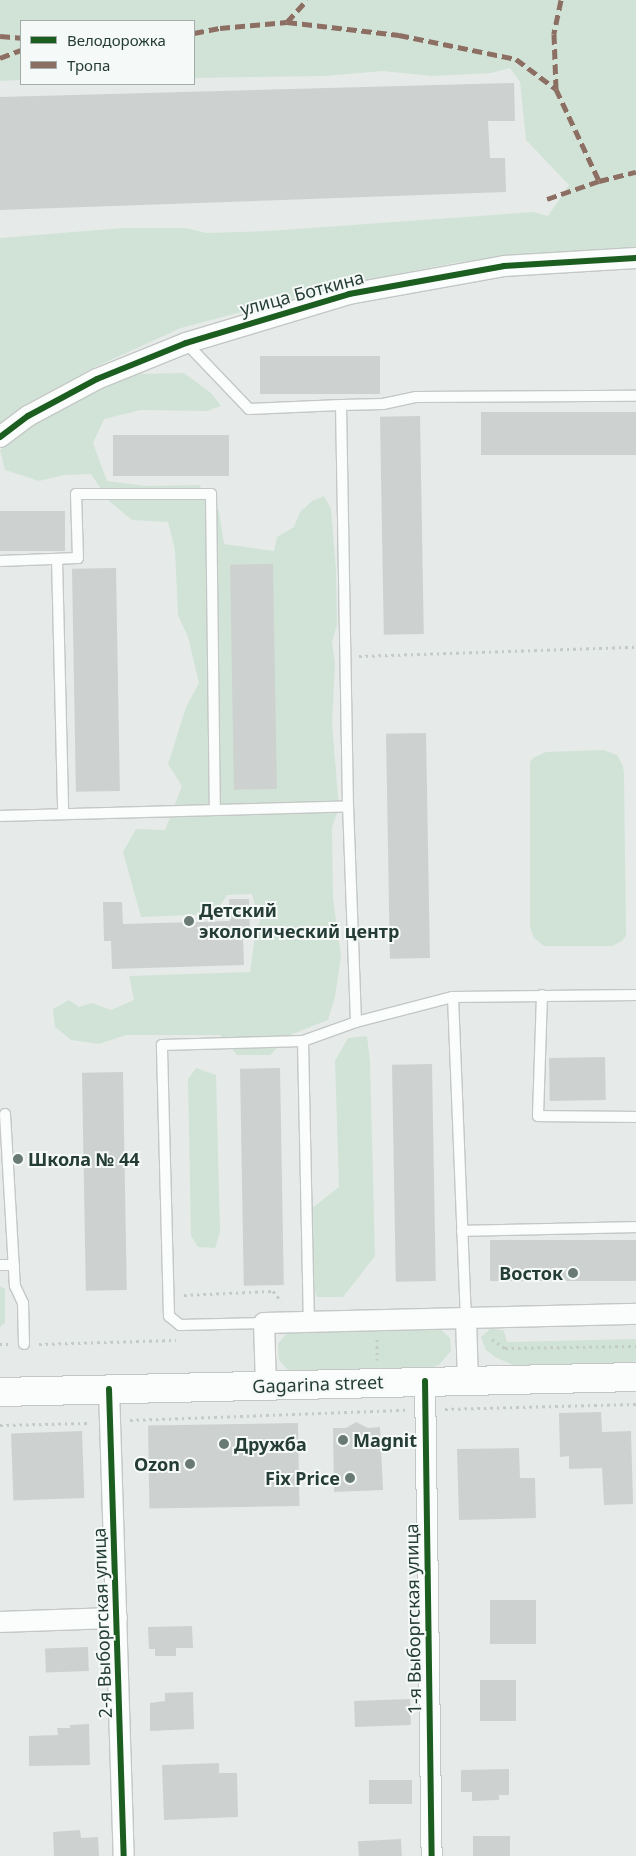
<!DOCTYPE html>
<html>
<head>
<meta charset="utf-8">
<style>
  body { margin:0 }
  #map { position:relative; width:636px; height:1856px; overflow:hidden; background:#e6ebe9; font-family:"Noto Sans",sans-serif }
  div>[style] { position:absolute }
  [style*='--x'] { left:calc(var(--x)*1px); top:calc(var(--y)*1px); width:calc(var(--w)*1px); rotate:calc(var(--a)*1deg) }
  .green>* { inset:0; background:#d1e3d6 }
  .building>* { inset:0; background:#cdd2d0; transform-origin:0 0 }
  .path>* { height:3px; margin-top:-1.5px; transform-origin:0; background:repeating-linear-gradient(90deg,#c2cbc7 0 2.5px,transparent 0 6.5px) }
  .roads { filter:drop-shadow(1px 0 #c3c8c6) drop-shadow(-1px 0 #c3c8c6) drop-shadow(0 1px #c3c8c6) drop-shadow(0 -1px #c3c8c6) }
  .lane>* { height:10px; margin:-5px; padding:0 5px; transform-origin:5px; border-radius:5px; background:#fbfcfc }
  .street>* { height:20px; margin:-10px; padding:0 10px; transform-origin:10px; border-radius:10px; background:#fbfcfc }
  .secondary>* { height:28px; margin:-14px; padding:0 14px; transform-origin:14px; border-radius:14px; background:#fbfcfc }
  .quiet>* { height:5px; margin-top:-2.5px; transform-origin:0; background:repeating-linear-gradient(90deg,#8d6e63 0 10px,transparent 0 15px) }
  .cycleway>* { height:6px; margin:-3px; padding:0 3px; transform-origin:3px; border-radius:3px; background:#1b5e20 }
  .dots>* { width:14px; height:14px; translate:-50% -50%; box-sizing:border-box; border:2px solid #f5f9f7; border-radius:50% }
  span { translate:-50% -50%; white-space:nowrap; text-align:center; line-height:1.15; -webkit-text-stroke:4px #f5f9f7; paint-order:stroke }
  .street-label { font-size:18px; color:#253d36 }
  .poi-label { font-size:18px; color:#253d36; font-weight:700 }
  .left { translate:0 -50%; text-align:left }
  .right { translate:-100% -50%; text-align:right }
  .legend { position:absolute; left:20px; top:20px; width:175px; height:65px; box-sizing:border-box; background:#f5f9f7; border:1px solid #a2aeaa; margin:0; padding:6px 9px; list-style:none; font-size:15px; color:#253d36 }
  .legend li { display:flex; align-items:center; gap:10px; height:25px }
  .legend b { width:25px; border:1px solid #a2aeaa }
</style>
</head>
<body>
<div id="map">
  <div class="green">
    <div style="clip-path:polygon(0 0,636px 0,636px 250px,504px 256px,454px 263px,346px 284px,181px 328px,93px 368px,23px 406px,0 423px,0 238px,123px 228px,186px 228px,206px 233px,268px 231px,533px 212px,548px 216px,569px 185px,526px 140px,520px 82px,510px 68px,491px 73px,432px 76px,383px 71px,324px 76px,194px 78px,194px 21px,21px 21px,21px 80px,0 81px)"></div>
    <div style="clip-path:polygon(184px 373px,211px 393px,221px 406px,207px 411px,141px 410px,104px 419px,93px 443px,107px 481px,145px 486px,199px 485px,219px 511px,224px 544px,274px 551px,277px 537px,294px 527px,300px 512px,312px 501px,324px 496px,331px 509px,336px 569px,337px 625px,332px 642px,335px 664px,332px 723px,339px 808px,332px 827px,333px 899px,341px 956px,335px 997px,328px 1020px,290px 1035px,270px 1055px,237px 1055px,220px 1035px,126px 1035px,99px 1044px,71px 1040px,55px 1027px,53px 1009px,69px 1000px,79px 1007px,92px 1003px,111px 1010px,134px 1000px,129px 976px,250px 972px,256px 929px,260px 922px,252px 894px,227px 895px,215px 914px,141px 917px,123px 852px,136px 829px,165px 830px,182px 786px,168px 764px,186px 707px,199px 683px,188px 637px,178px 615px,175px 550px,168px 522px,132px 520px,109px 501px,91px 474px,64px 475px,39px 481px,5px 470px,0 450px,34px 425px,102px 388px,137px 374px)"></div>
    <div style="clip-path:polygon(603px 750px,617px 755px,623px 766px,624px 774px,626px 936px,622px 941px,612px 946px,544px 946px,534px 938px,530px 927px,530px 762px,533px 758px,546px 752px)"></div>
    <div style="clip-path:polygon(367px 1036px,370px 1061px,375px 1256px,343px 1297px,317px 1297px,309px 1274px,307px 1212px,339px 1187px,335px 1061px,348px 1038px)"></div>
    <div style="clip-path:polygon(196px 1068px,216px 1075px,220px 1232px,215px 1248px,198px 1247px,191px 1236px,188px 1079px)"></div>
    <div style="clip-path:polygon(0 1286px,5px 1289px,5px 1323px,0 1327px)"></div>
    <div style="clip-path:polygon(439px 1328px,450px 1338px,451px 1351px,439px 1365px,428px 1369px,297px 1372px,287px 1369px,279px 1360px,278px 1344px,285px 1335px,294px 1331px)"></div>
    <div style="clip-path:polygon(491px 1328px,504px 1331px,507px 1342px,636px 1339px,636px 1366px,527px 1368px,515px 1366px,495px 1357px,486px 1350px,481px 1337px)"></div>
  </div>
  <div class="building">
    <div style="clip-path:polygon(514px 83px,515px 121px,488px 121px,490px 158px,505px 158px,506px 192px,0 210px,0 97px)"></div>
    <div style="left:380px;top:356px;width:38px;height:120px;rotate:90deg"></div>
    <div style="left:636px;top:412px;width:43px;height:155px;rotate:90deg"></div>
    <div style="left:420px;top:416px;width:218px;height:40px;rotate:89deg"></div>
    <div style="left:229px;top:435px;width:41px;height:116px;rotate:90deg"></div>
    <div style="left:65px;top:511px;width:40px;height:65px;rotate:90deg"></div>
    <div style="left:273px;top:564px;width:225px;height:43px;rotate:89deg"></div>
    <div style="left:116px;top:568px;width:223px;height:44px;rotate:89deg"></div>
    <div style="left:426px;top:733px;width:225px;height:40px;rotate:89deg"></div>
    <div style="clip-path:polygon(229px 899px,249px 899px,250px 938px,243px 938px,244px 965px,112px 969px,111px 941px,104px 941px,103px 902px,122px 902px,123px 924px,230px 921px)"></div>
    <div style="left:605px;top:1057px;width:43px;height:56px;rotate:89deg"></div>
    <div style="left:432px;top:1064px;width:217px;height:40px;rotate:89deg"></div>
    <div style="left:280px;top:1068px;width:217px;height:40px;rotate:89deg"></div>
    <div style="left:123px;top:1072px;width:218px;height:41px;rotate:89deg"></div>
    <div style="left:636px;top:1240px;width:41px;height:146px;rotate:90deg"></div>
    <div style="clip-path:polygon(601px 1412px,602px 1432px,631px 1431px,633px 1504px,604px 1505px,602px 1468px,569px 1469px,569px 1456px,560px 1457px,559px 1413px)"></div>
    <div style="clip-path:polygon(356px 1422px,368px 1428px,380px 1427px,383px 1490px,334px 1492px,333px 1428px,346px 1428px)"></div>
    <div style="left:298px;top:1423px;width:83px;height:150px;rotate:89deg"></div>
    <div style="left:82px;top:1431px;width:67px;height:71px;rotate:88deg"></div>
    <div style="clip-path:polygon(519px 1448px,520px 1478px,535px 1478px,536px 1518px,459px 1520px,457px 1449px)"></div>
    <div style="left:536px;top:1600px;width:44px;height:46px;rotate:90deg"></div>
    <div style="clip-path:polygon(192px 1626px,193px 1648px,176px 1648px,176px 1656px,155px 1656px,155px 1649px,149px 1649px,148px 1627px)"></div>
    <div style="left:88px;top:1647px;width:24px;height:43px;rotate:88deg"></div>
    <div style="left:480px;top:1680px;width:36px;height:41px"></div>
    <div style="clip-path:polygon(193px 1692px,194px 1729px,150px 1731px,150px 1703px,165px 1701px,165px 1693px)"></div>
    <div style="left:410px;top:1699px;width:26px;height:56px;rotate:88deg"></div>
    <div style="clip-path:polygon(89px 1724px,90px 1765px,29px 1766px,29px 1736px,58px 1735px,57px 1728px,70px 1728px,70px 1725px)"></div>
    <div style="clip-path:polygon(219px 1763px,219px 1773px,237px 1773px,238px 1817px,164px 1820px,162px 1765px)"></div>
    <div style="clip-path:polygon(509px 1769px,509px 1795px,499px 1795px,499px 1800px,472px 1801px,472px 1792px,461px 1792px,461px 1770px)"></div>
    <div style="left:412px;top:1780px;width:24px;height:43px;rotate:90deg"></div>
    <div style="clip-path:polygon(80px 1830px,81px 1838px,98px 1837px,99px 1856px,54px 1856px,53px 1832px)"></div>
    <div style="left:510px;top:1836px;width:20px;height:37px;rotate:90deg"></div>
    <div style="left:401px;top:1839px;width:17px;height:43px;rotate:87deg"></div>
  </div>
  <div class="path">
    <div style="--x:359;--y:656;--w:277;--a:-1.9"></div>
    <div style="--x:184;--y:1295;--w:89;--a:-2.6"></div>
    <div style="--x:273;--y:1291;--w:13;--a:51"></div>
    <div style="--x:377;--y:1339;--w:21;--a:90"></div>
    <div style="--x:492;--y:1339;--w:16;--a:35"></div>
    <div style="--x:505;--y:1348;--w:131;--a:-0.9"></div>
    <div style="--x:0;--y:1344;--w:8;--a:0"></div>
    <div style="--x:39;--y:1344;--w:137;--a:-1.7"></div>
    <div style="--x:445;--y:1409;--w:191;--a:-1.5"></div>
    <div style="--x:130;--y:1420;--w:277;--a:-2.1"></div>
    <div style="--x:0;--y:1425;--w:89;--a:-1.3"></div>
  </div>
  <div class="roads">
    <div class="lane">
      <div style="--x:186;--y:343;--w:91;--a:46.3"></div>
      <div style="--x:249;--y:409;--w:92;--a:-2.5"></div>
      <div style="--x:57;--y:559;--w:254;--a:88.6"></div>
      <div style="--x:0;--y:561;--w:78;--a:-2.2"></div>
      <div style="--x:78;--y:558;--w:64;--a:-91.8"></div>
      <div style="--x:76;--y:494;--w:135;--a:0"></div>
      <div style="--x:211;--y:494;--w:316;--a:89.3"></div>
      <div style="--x:0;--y:816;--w:348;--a:-1.6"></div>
      <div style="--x:542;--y:995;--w:121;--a:91.9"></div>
      <div style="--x:538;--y:1116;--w:98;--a:0.6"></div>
      <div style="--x:453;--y:997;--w:321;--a:87.7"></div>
      <div style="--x:356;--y:1022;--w:216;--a:-92.1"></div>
      <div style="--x:348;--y:806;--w:401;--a:-91"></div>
      <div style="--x:341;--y:405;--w:42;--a:-1.4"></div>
      <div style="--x:383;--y:404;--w:34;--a:-12"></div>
      <div style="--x:416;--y:397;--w:220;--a:-0.3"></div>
      <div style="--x:303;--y:1041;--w:281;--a:88.8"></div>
      <div style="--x:5;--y:1114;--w:172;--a:86.7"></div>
      <div style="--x:15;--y:1286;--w:19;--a:65"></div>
      <div style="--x:23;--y:1303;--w:41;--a:88.6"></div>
      <div style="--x:462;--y:1231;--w:174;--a:-1.3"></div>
      <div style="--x:0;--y:1265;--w:14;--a:0"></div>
      <div style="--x:264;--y:1323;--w:84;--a:178.6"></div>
      <div style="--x:180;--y:1325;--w:14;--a:-141"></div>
      <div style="--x:169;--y:1316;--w:271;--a:-91.5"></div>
      <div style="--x:162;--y:1045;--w:141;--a:-1.6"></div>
      <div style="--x:303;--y:1041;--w:56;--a:-19.7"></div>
      <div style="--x:356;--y:1022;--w:100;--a:-14.5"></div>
      <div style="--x:453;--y:997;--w:183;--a:-0.6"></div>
    </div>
    <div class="street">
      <div style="--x:0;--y:437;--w:35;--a:-37"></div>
      <div style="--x:28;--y:416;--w:78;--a:-28.2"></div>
      <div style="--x:97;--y:379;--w:96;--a:-22"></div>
      <div style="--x:186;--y:343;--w:170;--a:-16.7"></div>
      <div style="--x:349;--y:294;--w:158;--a:-10.2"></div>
      <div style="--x:504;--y:266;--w:132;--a:-3.5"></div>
      <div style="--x:466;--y:1318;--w:62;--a:88.2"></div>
      <div style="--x:425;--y:1381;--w:475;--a:89.2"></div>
      <div style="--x:266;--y:1386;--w:63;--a:-91.8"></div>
      <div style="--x:264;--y:1323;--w:372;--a:-1.4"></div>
      <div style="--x:109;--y:1389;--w:467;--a:88.2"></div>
      <div style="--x:0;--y:1622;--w:117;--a:-2"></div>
    </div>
    <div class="secondary">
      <div style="--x:0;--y:1392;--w:636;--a:-1.35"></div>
    </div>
  </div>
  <div class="quiet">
    <div style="--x:561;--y:0;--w:35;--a:102"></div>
    <div style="--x:554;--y:34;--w:55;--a:87.9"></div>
    <div style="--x:556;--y:89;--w:102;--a:64.9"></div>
    <div style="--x:287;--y:22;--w:30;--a:-48"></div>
    <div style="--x:194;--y:33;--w:26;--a:-11"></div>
    <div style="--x:220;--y:28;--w:67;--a:-5.1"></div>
    <div style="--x:287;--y:22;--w:113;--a:6.6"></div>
    <div style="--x:399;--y:35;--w:119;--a:11.6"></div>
    <div style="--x:516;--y:59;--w:50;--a:36.9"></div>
    <div style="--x:0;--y:36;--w:21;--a:5"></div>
    <div style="--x:0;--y:58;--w:22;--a:-21"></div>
    <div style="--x:547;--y:199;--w:55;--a:-19.1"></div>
    <div style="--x:599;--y:181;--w:38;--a:-14"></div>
  </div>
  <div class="cycleway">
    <div style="--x:0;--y:437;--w:35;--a:-37"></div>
    <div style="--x:28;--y:416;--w:78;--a:-28.2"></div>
    <div style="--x:97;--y:379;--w:96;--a:-22"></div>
    <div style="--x:186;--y:343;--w:170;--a:-16.7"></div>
    <div style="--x:349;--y:294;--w:158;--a:-10.2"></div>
    <div style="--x:504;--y:266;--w:132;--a:-3.5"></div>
    <div style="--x:425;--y:1381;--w:475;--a:89.2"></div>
    <div style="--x:109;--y:1389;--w:467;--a:88.2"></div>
  </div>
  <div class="dots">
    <div style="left:189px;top:921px;background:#697a75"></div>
    <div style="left:18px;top:1159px;background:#697a75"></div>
    <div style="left:573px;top:1273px;background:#697a75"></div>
    <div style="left:343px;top:1440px;background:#697a75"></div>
    <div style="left:224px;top:1444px;background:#697a75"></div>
    <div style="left:190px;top:1464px;background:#697a75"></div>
    <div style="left:350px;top:1478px;background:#697a75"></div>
  </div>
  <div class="street-label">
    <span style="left:302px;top:293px;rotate:-15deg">улица Боткина</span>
    <span style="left:318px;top:1384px;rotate:-2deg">Gagarina street</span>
    <span style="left:413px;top:1619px;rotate:-91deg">1-я Выборгская улица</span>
    <span style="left:102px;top:1623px;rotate:-92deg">2-я Выборгская улица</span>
  </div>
  <div class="poi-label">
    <span class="left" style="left:199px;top:921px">Детский<br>экологический центр</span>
    <span class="left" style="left:28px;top:1159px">Школа № 44</span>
    <span class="right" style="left:563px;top:1273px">Восток</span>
    <span class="left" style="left:353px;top:1440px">Magnit</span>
    <span class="left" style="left:234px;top:1444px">Дружба</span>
    <span class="right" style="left:180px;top:1464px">Ozon</span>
    <span class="right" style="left:340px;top:1478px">Fix Price</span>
  </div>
  <ul class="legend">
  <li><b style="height:6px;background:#1b5e20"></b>Велодорожка</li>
  <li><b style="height:6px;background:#8d6e63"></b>Тропа</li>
  </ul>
</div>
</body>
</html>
